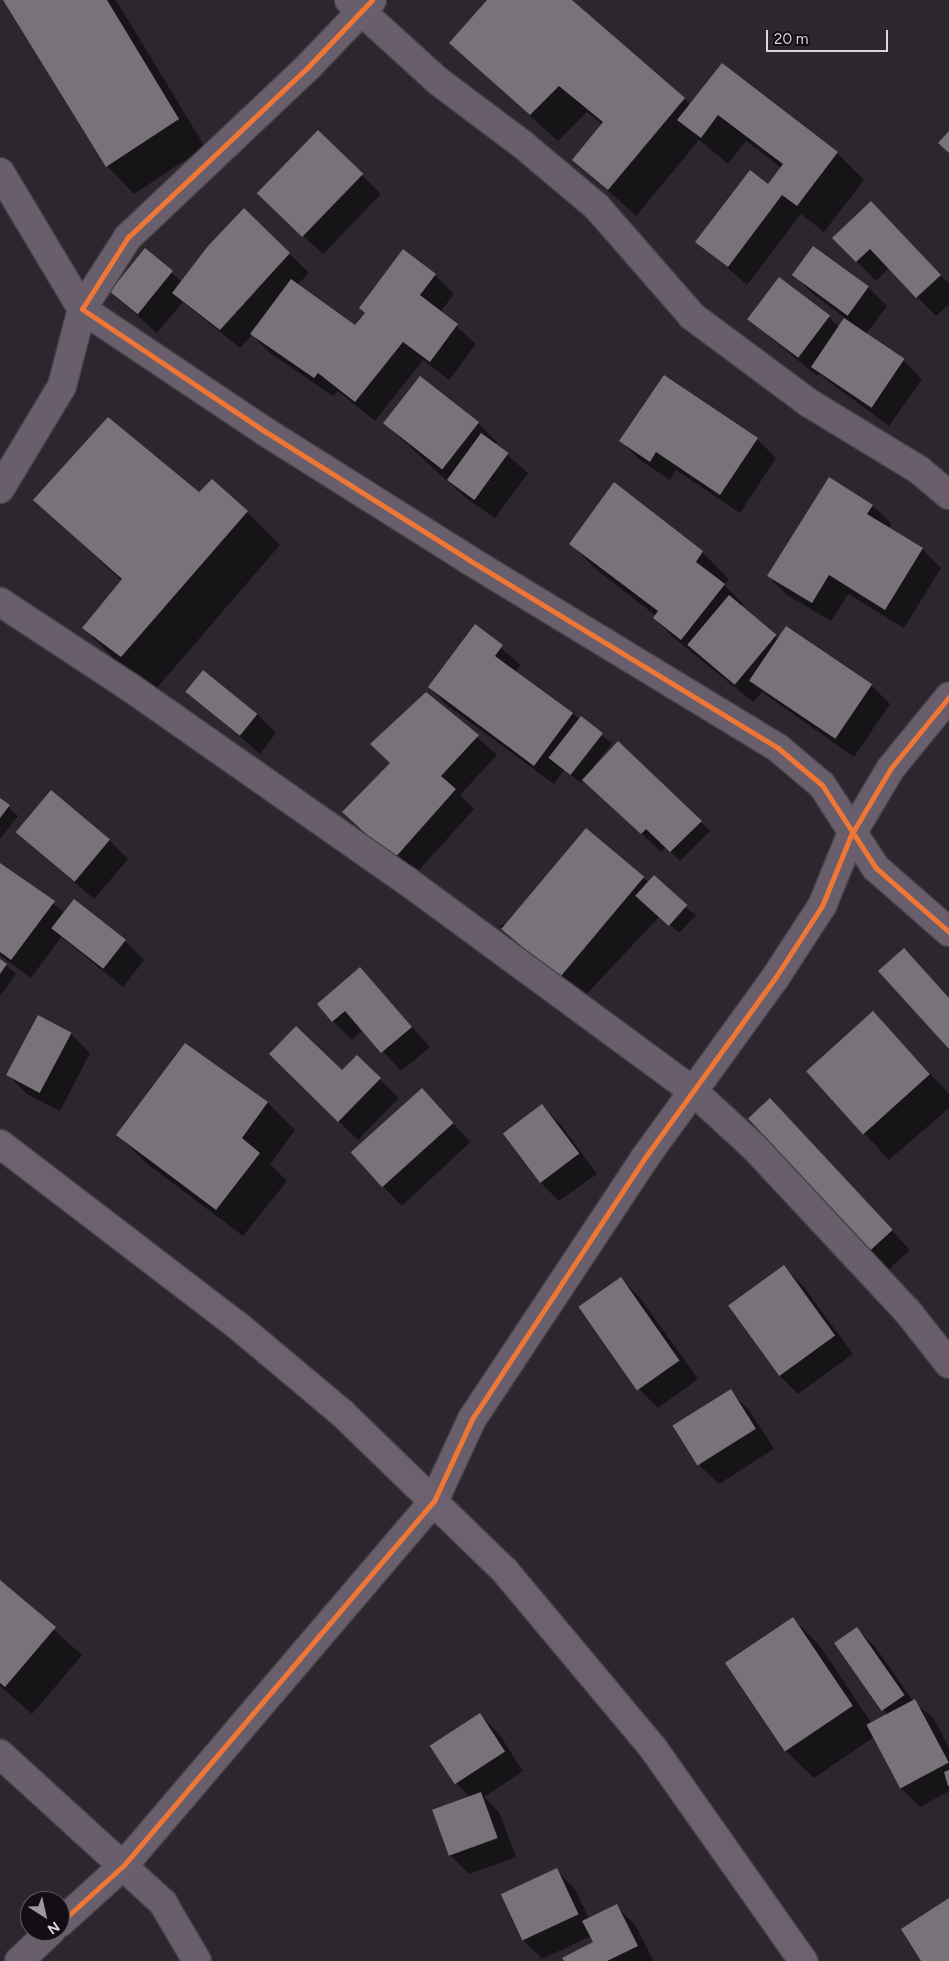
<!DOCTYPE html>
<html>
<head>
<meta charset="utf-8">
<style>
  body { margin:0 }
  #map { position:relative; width:949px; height:1961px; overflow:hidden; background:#2c262e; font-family:Figtree,sans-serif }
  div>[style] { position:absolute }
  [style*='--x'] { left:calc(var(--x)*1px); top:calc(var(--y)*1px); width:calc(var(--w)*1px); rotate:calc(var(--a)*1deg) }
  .shadow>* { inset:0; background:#0007; transform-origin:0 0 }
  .building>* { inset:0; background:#787279; transform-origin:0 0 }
  .roads { filter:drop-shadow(1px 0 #474349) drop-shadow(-1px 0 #474349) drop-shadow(0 1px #474349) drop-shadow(0 -1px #474349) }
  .street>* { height:28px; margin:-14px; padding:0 14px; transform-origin:14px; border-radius:14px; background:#695e6b }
  .secondary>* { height:28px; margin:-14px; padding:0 14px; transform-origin:14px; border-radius:14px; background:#6d616f }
  .cycleway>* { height:5px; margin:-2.5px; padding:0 2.5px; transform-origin:2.5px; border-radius:2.5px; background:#f07635 }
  span { translate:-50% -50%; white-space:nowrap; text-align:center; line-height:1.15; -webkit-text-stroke:5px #130e14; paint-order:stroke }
  .north { position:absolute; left:20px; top:1891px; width:50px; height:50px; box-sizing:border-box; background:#130e14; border:1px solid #635d64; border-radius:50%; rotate:145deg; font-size:14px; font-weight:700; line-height:20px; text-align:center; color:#dbd3dd }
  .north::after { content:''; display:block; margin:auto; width:18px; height:22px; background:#9e96a0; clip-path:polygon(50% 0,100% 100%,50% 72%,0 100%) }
  .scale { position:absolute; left:766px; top:30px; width:122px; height:22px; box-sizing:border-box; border:2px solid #dbd3dd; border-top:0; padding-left:6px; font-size:15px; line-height:18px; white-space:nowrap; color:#dbd3dd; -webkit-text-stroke:4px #130e14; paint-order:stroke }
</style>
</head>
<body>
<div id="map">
  <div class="shadow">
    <div style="clip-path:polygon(5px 0,116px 0,205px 147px,134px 194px,107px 166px)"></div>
    <div style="clip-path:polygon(489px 0,570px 0,691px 105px,722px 65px,837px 153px,864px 180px,824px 232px,801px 214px,747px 285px,697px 241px,772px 189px,782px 168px,746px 141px,728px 164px,699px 140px,636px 216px,574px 160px,603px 125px,587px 112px,558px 141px,450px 43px)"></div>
    <div style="clip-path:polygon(318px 132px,381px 194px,323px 254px,278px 213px)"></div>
    <div style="clip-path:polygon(244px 209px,309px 273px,297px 285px,355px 326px,435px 275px,454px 294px,440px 312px,476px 344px,449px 380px,423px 360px,375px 421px,338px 391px,333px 396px,270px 353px,252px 335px,240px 348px,183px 302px,157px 333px,110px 291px,145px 250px,182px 282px)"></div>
    <div style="clip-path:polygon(890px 222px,949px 284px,949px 304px,936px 316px,889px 268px,876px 281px,834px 238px)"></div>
    <div style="clip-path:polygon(793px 274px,868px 287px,887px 306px,866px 334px,903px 360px,922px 379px,889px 426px,819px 374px,817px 376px,748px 319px,829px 317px,839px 327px,845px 318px,812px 293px)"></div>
    <div style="clip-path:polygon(664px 377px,757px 439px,776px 458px,740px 513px,676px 470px,670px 480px,640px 460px,621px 441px)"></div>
    <div style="clip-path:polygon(384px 423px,478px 423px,497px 442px,495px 444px,528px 473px,495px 518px,467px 499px)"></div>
    <div style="clip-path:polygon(199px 494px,247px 512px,280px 545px,155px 690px,117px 662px,84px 628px,122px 581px,35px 500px)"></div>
    <div style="clip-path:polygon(873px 506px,892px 524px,889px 528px,922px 549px,941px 568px,904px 628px,848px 594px,831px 621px,787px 595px,768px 576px)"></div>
    <div style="clip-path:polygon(570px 543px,702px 552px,729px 579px,724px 585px,743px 604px,741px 606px,778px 639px,871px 685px,890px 704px,854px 757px,762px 692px,753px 702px,673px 637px,654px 618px,656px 616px,597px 570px)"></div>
    <div style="clip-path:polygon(475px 626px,521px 665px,516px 672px,612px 743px,593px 767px,677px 797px,710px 831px,680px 861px,666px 847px,661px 852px,584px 779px,581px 783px,564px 770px,554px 784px,448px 706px,429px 687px)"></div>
    <div style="clip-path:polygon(187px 692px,257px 714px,276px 733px,260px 754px)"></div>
    <div style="clip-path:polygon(426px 693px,497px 755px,460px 795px,474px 809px,413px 877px,344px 812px,391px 764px)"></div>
    <div style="clip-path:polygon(0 799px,18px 816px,0 839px)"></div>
    <div style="clip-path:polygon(17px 833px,109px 840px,128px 859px,94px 899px)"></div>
    <div style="clip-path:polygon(0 864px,65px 913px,125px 941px,144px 960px,123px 987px,61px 937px,31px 978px,0 955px)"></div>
    <div style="clip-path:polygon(643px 878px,696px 915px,679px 933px,660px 916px,581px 1000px,499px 926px)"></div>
    <div style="clip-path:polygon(0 960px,16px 974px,0 996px)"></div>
    <div style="clip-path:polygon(360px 968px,430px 1047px,401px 1071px,363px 1030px,352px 1040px,333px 1021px)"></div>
    <div style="clip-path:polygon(873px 1013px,949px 1094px,949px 1108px,889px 1160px,807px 1071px)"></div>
    <div style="clip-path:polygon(71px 1034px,90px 1053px,60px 1111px,27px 1094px,8px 1075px)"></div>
    <div style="clip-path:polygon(185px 1045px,268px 1103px,295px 1130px,270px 1164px,287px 1181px,243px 1236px,145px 1162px,118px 1135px)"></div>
    <div style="clip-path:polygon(357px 1057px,399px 1098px,358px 1140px,289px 1073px,342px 1072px)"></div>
    <div style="left:422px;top:1090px;width:71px;height:94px;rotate:47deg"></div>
    <div style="clip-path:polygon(770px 1100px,910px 1250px,888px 1270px,869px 1251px)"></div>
    <div style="clip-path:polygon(542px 1106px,561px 1125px,597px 1174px,559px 1201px,540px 1182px)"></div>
    <div style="clip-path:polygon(784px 1267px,803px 1286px,853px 1354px,798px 1394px,779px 1375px)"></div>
    <div style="clip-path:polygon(621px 1279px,640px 1298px,698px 1379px,658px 1408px,639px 1389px)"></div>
    <div style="clip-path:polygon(730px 1391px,749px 1410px,774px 1449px,719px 1484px,700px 1466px)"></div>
    <div style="clip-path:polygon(0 1582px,82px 1655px,32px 1714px,0 1686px)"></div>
    <div style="clip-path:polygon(793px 1619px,820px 1646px,872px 1724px,887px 1715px,835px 1644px,857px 1629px,876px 1648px,913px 1701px,934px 1719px,949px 1748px,949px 1791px,920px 1807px,901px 1788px,874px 1737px,814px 1778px,786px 1751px)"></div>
    <div style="clip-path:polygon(480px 1715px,499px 1734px,523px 1771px,484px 1797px,499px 1812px,516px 1857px,469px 1874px,450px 1855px,470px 1797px,456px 1783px)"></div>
    <div style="clip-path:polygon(556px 1870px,575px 1889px,589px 1919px,616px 1906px,635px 1925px,654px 1961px,565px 1961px,594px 1943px,591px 1936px,542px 1959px,523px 1940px,502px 1895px)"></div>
  </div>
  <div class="building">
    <div style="clip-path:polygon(3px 0,107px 0,179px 119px,106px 167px)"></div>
    <div style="clip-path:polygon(487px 0,572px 0,685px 98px,608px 190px,572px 160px,603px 122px,559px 86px,530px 115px,449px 43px)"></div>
    <div style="clip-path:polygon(722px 63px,838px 152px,797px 206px,782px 195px,728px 267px,695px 242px,750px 170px,768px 184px,783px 164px,718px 115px,701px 138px,677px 120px)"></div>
    <div style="left:318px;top:130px;width:63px;height:88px;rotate:44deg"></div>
    <div style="clip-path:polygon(949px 131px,949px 153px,938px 143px)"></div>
    <div style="clip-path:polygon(871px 201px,941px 275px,916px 298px,870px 249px,856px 262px,832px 238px)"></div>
    <div style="clip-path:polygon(244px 208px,290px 253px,220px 330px,172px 293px,208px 246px)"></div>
    <div style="left:813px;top:246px;width:69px;height:36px;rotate:36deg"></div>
    <div style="left:145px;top:248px;width:36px;height:56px;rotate:39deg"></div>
    <div style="clip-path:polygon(403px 249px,436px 274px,420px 295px,458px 324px,430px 362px,403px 342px,355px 402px,318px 373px,314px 378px,250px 334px,291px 279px,355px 325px,365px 313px,359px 308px)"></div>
    <div style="left:779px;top:277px;width:64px;height:53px;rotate:37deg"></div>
    <div style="left:844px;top:318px;width:73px;height:59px;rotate:34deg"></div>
    <div style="clip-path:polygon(664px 375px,758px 438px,720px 495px,656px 452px,650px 462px,619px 441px)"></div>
    <div style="left:420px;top:376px;width:75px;height:60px;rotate:38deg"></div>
    <div style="clip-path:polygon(108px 417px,199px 492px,212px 479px,248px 511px,121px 657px,82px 628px,122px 579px,33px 500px)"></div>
    <div style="left:481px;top:433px;width:34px;height:58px;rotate:36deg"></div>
    <div style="clip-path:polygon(829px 477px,873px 505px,867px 514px,923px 548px,885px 610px,829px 575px,812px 603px,767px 576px)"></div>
    <div style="clip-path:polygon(614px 482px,703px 551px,696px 562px,725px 584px,681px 640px,653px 618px,658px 611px,569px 544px)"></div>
    <div style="left:729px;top:595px;width:62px;height:65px;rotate:40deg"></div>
    <div style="clip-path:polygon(475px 624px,503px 645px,495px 656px,573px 713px,534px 766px,428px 687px)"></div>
    <div style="left:786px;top:626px;width:104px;height:66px;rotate:34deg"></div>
    <div style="left:203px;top:670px;width:70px;height:28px;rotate:39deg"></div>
    <div style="clip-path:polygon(426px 692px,479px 735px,441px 776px,456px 789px,394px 859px,342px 812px,390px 763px,370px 744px)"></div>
    <div style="left:581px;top:716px;width:28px;height:53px;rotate:38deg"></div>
    <div style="clip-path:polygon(618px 741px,702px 821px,670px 852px,646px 829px,641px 834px,582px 780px)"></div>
    <div style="left:51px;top:790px;width:77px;height:55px;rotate:40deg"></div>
    <div style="clip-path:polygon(0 798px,10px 805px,0 818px)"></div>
    <div style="left:586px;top:828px;width:76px;height:132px;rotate:40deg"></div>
    <div style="clip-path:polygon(0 863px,55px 901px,11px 960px,0 952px)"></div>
    <div style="left:654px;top:875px;width:45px;height:28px;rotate:42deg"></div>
    <div style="left:74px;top:899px;width:66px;height:37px;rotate:38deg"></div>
    <div style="clip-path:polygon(904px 948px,949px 998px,949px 1049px,878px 971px)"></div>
    <div style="clip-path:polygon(0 959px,7px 964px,0 974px)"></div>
    <div style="clip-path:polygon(360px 967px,412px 1027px,381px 1053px,345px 1011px,332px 1022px,317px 1004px)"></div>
    <div style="left:873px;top:1011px;width:85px;height:90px;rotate:48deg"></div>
    <div style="left:38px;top:1015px;width:38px;height:68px;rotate:28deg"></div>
    <div style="clip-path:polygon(296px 1026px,342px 1070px,357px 1055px,381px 1078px,338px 1122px,269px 1054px)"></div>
    <div style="clip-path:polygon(185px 1043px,268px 1102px,242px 1138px,260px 1153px,216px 1210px,116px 1135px)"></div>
    <div style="left:422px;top:1088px;width:47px;height:96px;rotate:48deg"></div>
    <div style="left:770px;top:1098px;width:180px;height:30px;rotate:47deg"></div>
    <div style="left:542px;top:1104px;width:62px;height:49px;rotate:53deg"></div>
    <div style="left:784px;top:1265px;width:87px;height:69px;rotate:54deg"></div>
    <div style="left:621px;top:1277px;width:102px;height:52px;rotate:55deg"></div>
    <div style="left:731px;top:1389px;width:47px;height:69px;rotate:58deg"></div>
    <div style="clip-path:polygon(0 1580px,56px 1627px,5px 1687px,0 1683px)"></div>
    <div style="left:793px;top:1617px;width:107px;height:82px;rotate:56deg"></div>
    <div style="left:857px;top:1627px;width:83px;height:28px;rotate:55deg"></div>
    <div style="left:915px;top:1699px;width:72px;height:55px;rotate:62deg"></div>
    <div style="left:480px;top:1713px;width:46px;height:60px;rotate:57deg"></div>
    <div style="clip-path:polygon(949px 1770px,949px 1786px,948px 1786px,944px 1772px)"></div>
    <div style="left:481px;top:1792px;width:49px;height:52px;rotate:70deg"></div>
    <div style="left:557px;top:1868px;width:51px;height:62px;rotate:65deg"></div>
    <div style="clip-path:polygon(949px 1898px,949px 1961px,921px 1961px,901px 1929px)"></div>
    <div style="clip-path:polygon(617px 1904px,638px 1946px,607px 1961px,564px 1961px,562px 1958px,593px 1942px,582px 1921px)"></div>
  </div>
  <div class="roads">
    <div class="street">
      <div style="--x:349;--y:0;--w:120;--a:42.3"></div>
      <div style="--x:438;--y:81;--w:105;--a:36.9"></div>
      <div style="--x:522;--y:144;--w:98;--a:40"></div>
      <div style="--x:597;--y:207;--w:145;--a:48.9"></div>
      <div style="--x:692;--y:316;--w:146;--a:36.6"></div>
      <div style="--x:809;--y:403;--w:129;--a:31.3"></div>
      <div style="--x:919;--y:470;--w:39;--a:40"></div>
      <div style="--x:372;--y:0;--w:93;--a:133.7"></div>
      <div style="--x:308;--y:67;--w:248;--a:136.6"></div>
      <div style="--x:128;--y:237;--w:85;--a:122.6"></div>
      <div style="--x:82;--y:309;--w:221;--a:33.8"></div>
      <div style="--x:266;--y:432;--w:240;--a:32.2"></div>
      <div style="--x:469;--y:560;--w:362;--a:31.3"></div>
      <div style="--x:778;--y:748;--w:57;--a:40.1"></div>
      <div style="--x:822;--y:785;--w:99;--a:57"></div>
      <div style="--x:876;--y:868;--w:97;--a:41.2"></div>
      <div style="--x:0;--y:172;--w:160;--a:59.1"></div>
      <div style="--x:82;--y:309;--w:80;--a:104.6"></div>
      <div style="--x:62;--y:386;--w:120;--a:121"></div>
      <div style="--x:0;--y:602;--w:157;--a:33.3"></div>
      <div style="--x:131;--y:688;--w:337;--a:35"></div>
      <div style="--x:407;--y:881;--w:353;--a:36.3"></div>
      <div style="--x:692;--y:1090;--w:86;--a:42.6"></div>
      <div style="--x:755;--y:1148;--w:224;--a:47"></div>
      <div style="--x:908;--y:1312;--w:66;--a:51.7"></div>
      <div style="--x:0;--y:1754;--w:221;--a:42.4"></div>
      <div style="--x:163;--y:1903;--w:67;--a:59.6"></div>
      <div style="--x:60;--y:1923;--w:86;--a:-42.2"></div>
      <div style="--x:124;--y:1865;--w:478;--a:-49.6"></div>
      <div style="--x:434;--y:1501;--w:90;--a:-65.1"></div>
      <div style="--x:472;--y:1419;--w:312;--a:-56.5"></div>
      <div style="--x:644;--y:1159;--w:223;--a:-54.1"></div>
      <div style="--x:775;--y:978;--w:86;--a:-56.9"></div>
      <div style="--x:822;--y:906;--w:77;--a:-67.8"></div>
      <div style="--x:851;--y:835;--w:78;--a:-59.2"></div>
      <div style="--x:891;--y:768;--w:92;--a:-50.8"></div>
      <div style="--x:19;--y:1961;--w:44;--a:-43.2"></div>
    </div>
    <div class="secondary">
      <div style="--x:0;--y:1144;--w:298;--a:37.4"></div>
      <div style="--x:237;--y:1325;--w:137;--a:40"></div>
      <div style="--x:342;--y:1413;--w:227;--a:44.1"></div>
      <div style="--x:505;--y:1571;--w:231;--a:50.1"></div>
      <div style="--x:653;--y:1748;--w:261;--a:54.8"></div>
    </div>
  </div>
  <div class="cycleway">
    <div style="--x:372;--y:0;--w:93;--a:133.7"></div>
    <div style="--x:308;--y:67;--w:248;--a:136.6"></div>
    <div style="--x:128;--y:237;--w:85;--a:122.6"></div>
    <div style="--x:82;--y:309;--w:221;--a:33.8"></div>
    <div style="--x:266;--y:432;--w:240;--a:32.2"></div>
    <div style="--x:469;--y:560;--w:362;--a:31.3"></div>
    <div style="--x:778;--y:748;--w:57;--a:40.1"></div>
    <div style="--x:822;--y:785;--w:99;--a:57"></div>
    <div style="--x:876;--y:868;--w:97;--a:41.2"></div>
    <div style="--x:60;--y:1923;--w:86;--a:-42.2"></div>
    <div style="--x:124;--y:1865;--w:478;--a:-49.6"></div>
    <div style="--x:434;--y:1501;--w:90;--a:-65.1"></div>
    <div style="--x:472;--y:1419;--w:312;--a:-56.5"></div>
    <div style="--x:644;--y:1159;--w:223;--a:-54.1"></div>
    <div style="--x:775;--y:978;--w:86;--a:-56.9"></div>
    <div style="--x:822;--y:906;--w:77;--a:-67.8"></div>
    <div style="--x:851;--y:835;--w:78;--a:-59.2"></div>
    <div style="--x:891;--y:768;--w:92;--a:-50.8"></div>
  </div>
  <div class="north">N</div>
  <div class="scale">20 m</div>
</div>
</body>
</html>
